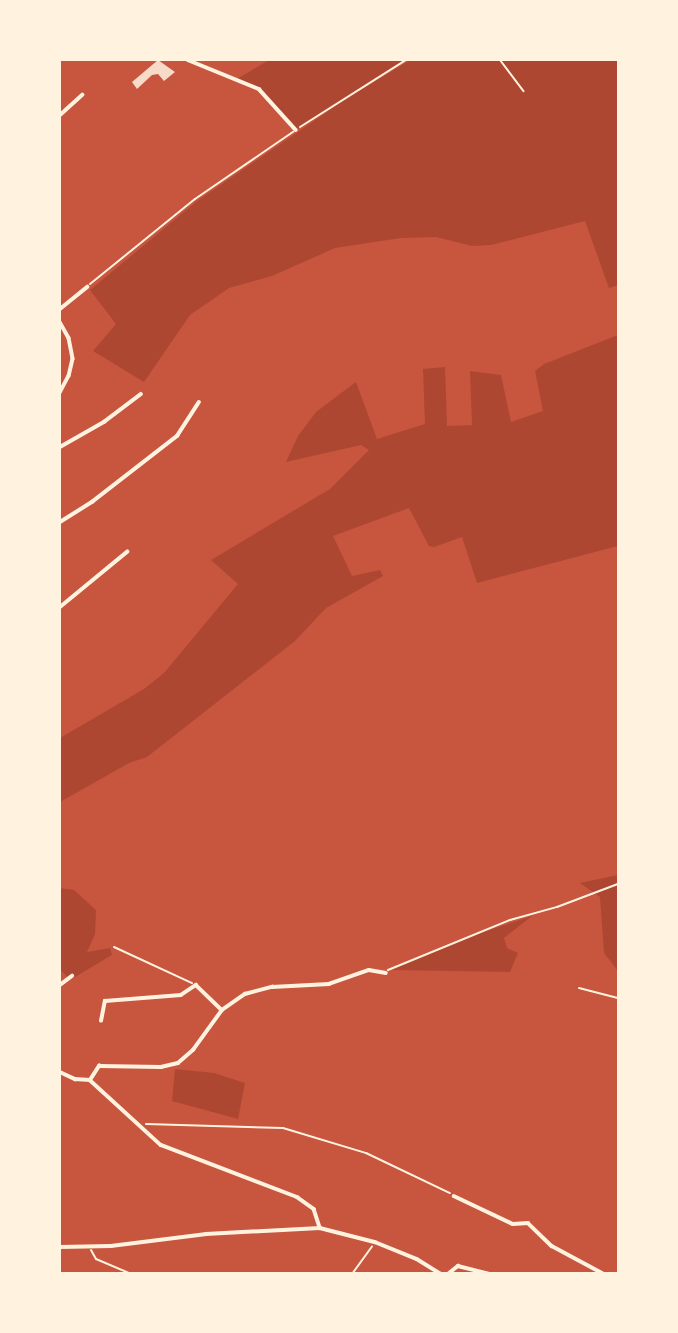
<!DOCTYPE html>
<html>
<head>
<meta charset="utf-8">
<style>
  body { margin:0 }
  #map { position:relative; width:678px; height:1333px; overflow:hidden; background:#c8553d; font-family:Lato,sans-serif }
  div>[style] { position:absolute }
  [style*='--x'] { left:calc(var(--x)*1px); top:calc(var(--y)*1px); width:calc(var(--w)*1px); rotate:calc(var(--a)*1deg) }
  .green>* { inset:0; background:#ae4732 }
  .building>* { inset:0; background:#f7dbc8 }
  .path>* { height:2px; margin:-1px; padding:0 1px; transform-origin:1px; border-radius:1px; background:#fff3e0 }
  .minor>* { height:3.5px; margin:-1.75px; padding:0 1.75px; transform-origin:1.75px; border-radius:1.75px; background:#fff3e0 }
  span { translate:-50% -50%; white-space:nowrap; text-align:center; line-height:1.15; -webkit-text-stroke:7px #fff3e0; paint-order:stroke }
  .frame { position:absolute; inset:0; border:61px solid #fff3e0; pointer-events:none }
</style>
</head>
<body>
<div id="map">
  <div class="green">
    <div style="clip-path:polygon(269px 60px,406px 60px,296px 130px,266px 95px,237px 79px)"></div>
    <div style="clip-path:polygon(410px 60px,618px 60px,618px 285px,609px 288px,585px 221px,491px 245px,472px 246px,436px 237px,401px 238px,335px 248px,272px 276px,229px 288px,190px 315px,144px 382px,93px 351px,116px 324px,90px 290px,197px 201px,343px 101px)"></div>
    <div style="clip-path:polygon(618px 335px,618px 546px,477px 583px,462px 537px,434px 547px,429px 546px,409px 508px,333px 536px,352px 576px,380px 570px,383px 576px,326px 608px,295px 641px,147px 757px,129px 763px,60px 802px,60px 738px,144px 689px,164px 673px,238px 584px,211px 560px,330px 489px,369px 450px,361px 445px,286px 462px,298px 436px,316px 412px,356px 382px,377px 439px,425px 424px,423px 369px,445px 367px,447px 426px,472px 425px,470px 371px,501px 375px,511px 422px,543px 411px,535px 371px,544px 364px)"></div>
    <div style="clip-path:polygon(618px 875px,618px 971px,604px 953px,600px 897px,580px 883px)"></div>
    <div style="clip-path:polygon(60px 888px,74px 890px,96px 910px,95px 934px,87px 952px,110px 948px,112px 955px,70px 980px,60px 969px)"></div>
    <div style="clip-path:polygon(532px 916px,504px 938px,507px 948px,518px 953px,510px 972px,391px 970px,489px 930px)"></div>
    <div style="clip-path:polygon(175px 1069px,214px 1073px,245px 1083px,238px 1119px,172px 1101px)"></div>
  </div>
  <div class="building">
    <div style="clip-path:polygon(158px 60px,175px 72px,164px 81px,158px 74px,152px 75px,137px 89px,132px 82px)"></div>
  </div>
  <div class="path">
    <div style="--x:500;--y:60;--w:39;--a:53"></div>
    <div style="--x:300;--y:127;--w:125;--a:-32.3"></div>
    <div style="--x:90;--y:284;--w:135;--a:-39"></div>
    <div style="--x:195;--y:199;--w:119;--a:-34.4"></div>
    <div style="--x:114;--y:947;--w:86;--a:24.8"></div>
    <div style="--x:388;--y:970;--w:132;--a:-22.3"></div>
    <div style="--x:510;--y:920;--w:49;--a:-15.5"></div>
    <div style="--x:557;--y:907;--w:65;--a:-20.7"></div>
    <div style="--x:579;--y:988;--w:40;--a:14.4"></div>
    <div style="--x:146;--y:1124;--w:137;--a:1.7"></div>
    <div style="--x:283;--y:1128;--w:87;--a:16.8"></div>
    <div style="--x:366;--y:1153;--w:93;--a:25.5"></div>
    <div style="--x:91;--y:1250;--w:10;--a:61"></div>
    <div style="--x:96;--y:1259;--w:38;--a:23"></div>
    <div style="--x:352;--y:1274;--w:34;--a:-54"></div>
  </div>
  <div class="minor">
    <div style="--x:188;--y:60;--w:77;--a:22.2"></div>
    <div style="--x:259;--y:89;--w:55;--a:47.9"></div>
    <div style="--x:60;--y:115;--w:30;--a:-42"></div>
    <div style="--x:60;--y:309;--w:35;--a:-39"></div>
    <div style="--x:60;--y:322;--w:18;--a:61"></div>
    <div style="--x:69;--y:338;--w:21;--a:79"></div>
    <div style="--x:73;--y:359;--w:17;--a:103"></div>
    <div style="--x:69;--y:376;--w:19;--a:118"></div>
    <div style="--x:60;--y:447;--w:51;--a:-29.6"></div>
    <div style="--x:104;--y:422;--w:46;--a:-37.1"></div>
    <div style="--x:60;--y:522;--w:38;--a:-32"></div>
    <div style="--x:92;--y:502;--w:108;--a:-37.8"></div>
    <div style="--x:177;--y:436;--w:40;--a:-57.1"></div>
    <div style="--x:60;--y:607;--w:87;--a:-39.4"></div>
    <div style="--x:60;--y:985;--w:15;--a:-37"></div>
    <div style="--x:101;--y:1021;--w:20;--a:-79"></div>
    <div style="--x:105;--y:1001;--w:76;--a:-4.5"></div>
    <div style="--x:181;--y:995;--w:18;--a:-34"></div>
    <div style="--x:196;--y:985;--w:36;--a:44"></div>
    <div style="--x:60;--y:1072;--w:17;--a:25"></div>
    <div style="--x:75;--y:1079;--w:15;--a:4"></div>
    <div style="--x:90;--y:1080;--w:17;--a:-57"></div>
    <div style="--x:99;--y:1066;--w:62;--a:0.9"></div>
    <div style="--x:161;--y:1067;--w:17;--a:-13"></div>
    <div style="--x:178;--y:1063;--w:20;--a:-41"></div>
    <div style="--x:193;--y:1050;--w:49;--a:-54.1"></div>
    <div style="--x:222;--y:1010;--w:28;--a:-35"></div>
    <div style="--x:245;--y:994;--w:28;--a:-15"></div>
    <div style="--x:272;--y:987;--w:57;--a:-3"></div>
    <div style="--x:329;--y:984;--w:42;--a:-19.3"></div>
    <div style="--x:369;--y:970;--w:17;--a:10"></div>
    <div style="--x:90;--y:1080;--w:96;--a:42.5"></div>
    <div style="--x:161;--y:1145;--w:146;--a:20.9"></div>
    <div style="--x:297;--y:1197;--w:21;--a:35"></div>
    <div style="--x:314;--y:1209;--w:20;--a:72"></div>
    <div style="--x:454;--y:1196;--w:65;--a:25.4"></div>
    <div style="--x:513;--y:1224;--w:15;--a:-4"></div>
    <div style="--x:528;--y:1223;--w:33;--a:44"></div>
    <div style="--x:552;--y:1246;--w:59;--a:28.3"></div>
    <div style="--x:60;--y:1247;--w:51;--a:-1.1"></div>
    <div style="--x:111;--y:1246;--w:96;--a:-7.2"></div>
    <div style="--x:206;--y:1234;--w:114;--a:-3"></div>
    <div style="--x:320;--y:1228;--w:57;--a:14.3"></div>
    <div style="--x:375;--y:1242;--w:45;--a:22"></div>
    <div style="--x:417;--y:1259;--w:28;--a:32"></div>
    <div style="--x:448;--y:1274;--w:13;--a:-39"></div>
    <div style="--x:458;--y:1266;--w:32;--a:14"></div>
  </div>
  <div class="frame"></div>
</div>
</body>
</html>
